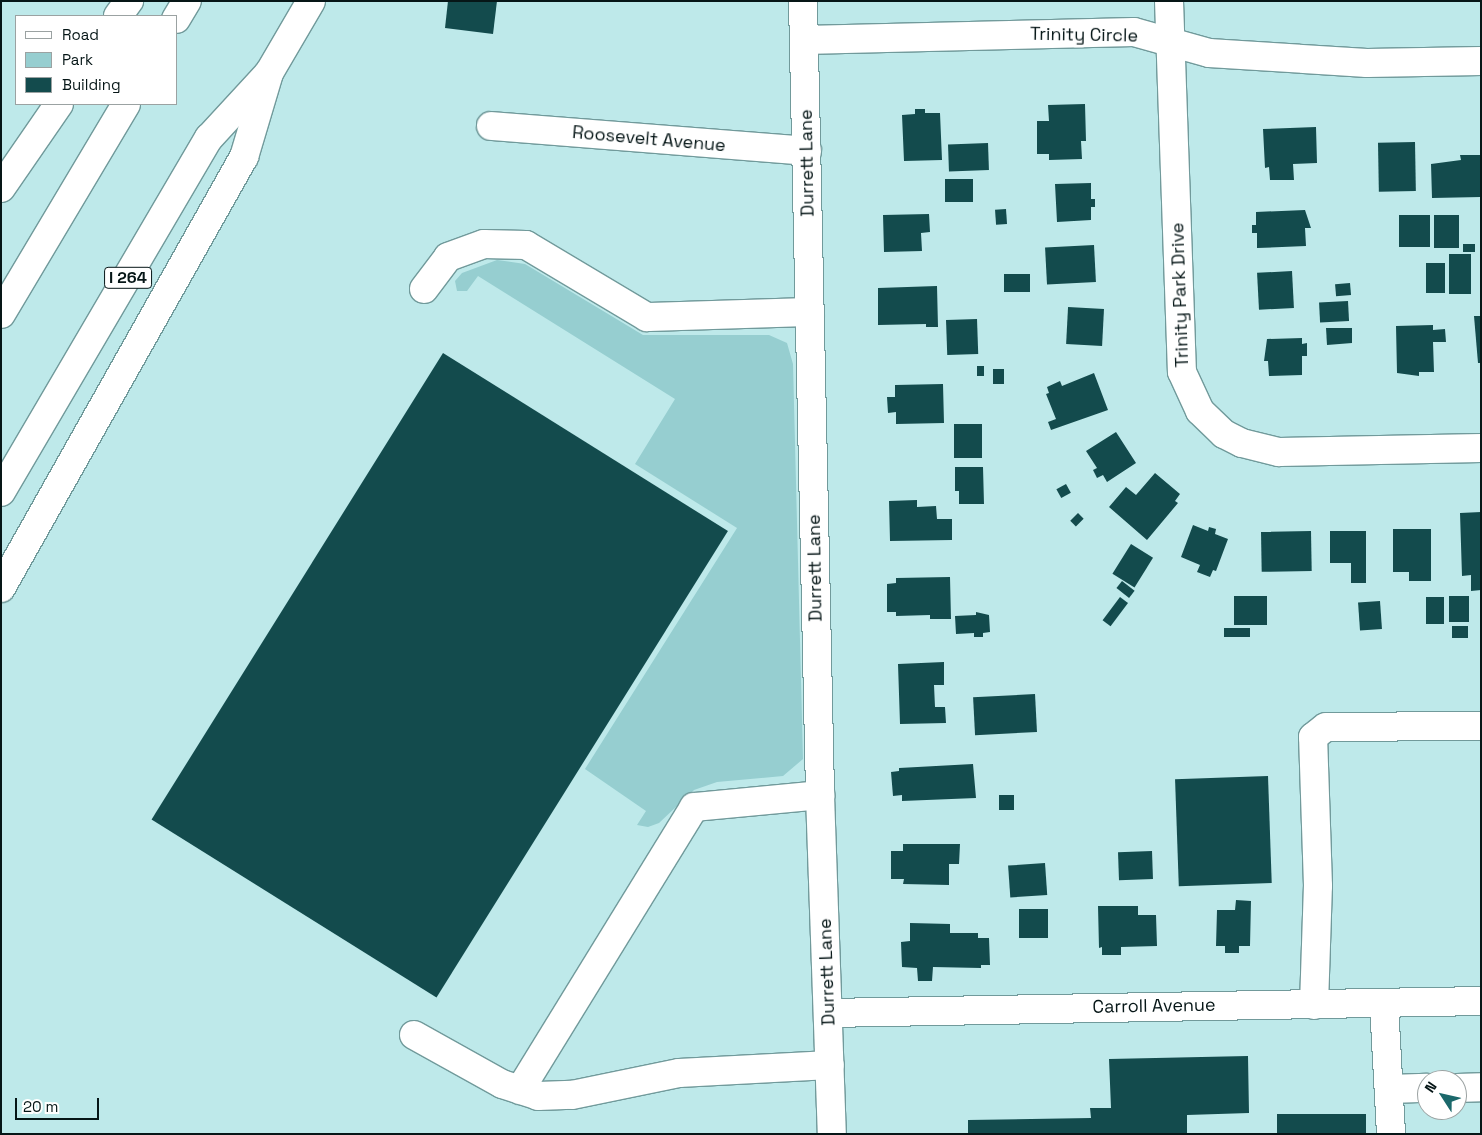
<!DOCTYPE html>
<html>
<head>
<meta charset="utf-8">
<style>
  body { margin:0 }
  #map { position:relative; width:1482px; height:1135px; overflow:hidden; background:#bee9ea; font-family:"Space Grotesk",sans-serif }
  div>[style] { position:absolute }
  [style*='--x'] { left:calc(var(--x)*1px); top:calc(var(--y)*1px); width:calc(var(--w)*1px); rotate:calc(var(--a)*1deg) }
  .green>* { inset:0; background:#96ced0 }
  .building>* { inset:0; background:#134b4d; transform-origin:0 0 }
  .roads { filter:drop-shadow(1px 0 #719a9b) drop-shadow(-1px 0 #719a9b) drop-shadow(0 1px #719a9b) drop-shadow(0 -1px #719a9b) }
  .minor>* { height:28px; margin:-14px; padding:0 14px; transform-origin:14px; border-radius:14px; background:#fff }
  .highway>* { height:28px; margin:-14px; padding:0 14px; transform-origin:14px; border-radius:14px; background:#fff }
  span { translate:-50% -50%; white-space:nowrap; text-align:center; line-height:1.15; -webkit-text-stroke:5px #fff; paint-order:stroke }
  .shield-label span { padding:1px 4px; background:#fff; border:1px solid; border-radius:4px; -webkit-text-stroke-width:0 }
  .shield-label { font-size:16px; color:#061617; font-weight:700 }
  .street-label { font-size:18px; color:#061617 }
  .frame { position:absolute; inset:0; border:2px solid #061617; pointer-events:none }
  .legend { position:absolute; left:15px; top:15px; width:162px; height:90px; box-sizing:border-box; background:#fff; border:1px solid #9ba2a2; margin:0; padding:6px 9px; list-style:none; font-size:15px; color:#061617 }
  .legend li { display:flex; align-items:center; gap:10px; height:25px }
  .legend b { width:25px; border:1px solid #9ba2a2 }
  .north { position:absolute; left:1417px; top:1070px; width:50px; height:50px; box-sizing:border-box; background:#fff; border:1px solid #9ba2a2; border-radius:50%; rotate:305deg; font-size:14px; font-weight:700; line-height:20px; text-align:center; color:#061617 }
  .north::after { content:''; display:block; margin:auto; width:18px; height:22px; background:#1b686b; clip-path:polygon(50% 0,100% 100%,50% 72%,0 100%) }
  .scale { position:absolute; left:15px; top:1098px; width:84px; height:22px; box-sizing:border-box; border:2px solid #061617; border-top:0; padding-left:6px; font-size:15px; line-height:18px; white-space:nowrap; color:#061617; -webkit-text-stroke:4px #fff; paint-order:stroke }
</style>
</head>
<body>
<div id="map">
  <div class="green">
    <div style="clip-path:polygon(497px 260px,525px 264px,643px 335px,769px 335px,787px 343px,793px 364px,803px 759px,783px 776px,717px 782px,694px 790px,659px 823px,648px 827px,637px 825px,646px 811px,585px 769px,737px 528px,635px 464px,675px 399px,478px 276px,467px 291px,457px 291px,455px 281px,462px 273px)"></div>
  </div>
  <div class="building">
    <div style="clip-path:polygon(448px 1px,497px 1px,493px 34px,445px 28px)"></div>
    <div style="clip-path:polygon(1085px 104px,1086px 141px,1081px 141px,1082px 159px,1049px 160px,1049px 154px,1037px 154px,1037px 121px,1049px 121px,1048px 105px)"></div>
    <div style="clip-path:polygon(915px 109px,925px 109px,925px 113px,940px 113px,942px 160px,904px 161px,902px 115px,915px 114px)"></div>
    <div style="clip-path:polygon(1316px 127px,1317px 163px,1293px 164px,1294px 180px,1270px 180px,1269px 167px,1265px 168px,1263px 129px)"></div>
    <div style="left:1415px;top:142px;width:49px;height:37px;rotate:89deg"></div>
    <div style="left:988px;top:143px;width:27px;height:40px;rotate:88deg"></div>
    <div style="clip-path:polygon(1460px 155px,1481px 155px,1481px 197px,1432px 198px,1431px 164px,1461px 160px)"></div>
    <div style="left:945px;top:179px;width:28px;height:23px"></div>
    <div style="clip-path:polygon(1091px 183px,1091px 199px,1095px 199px,1095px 207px,1091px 207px,1091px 220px,1057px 222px,1055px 184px)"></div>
    <div style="left:1006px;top:209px;width:15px;height:11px;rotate:86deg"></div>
    <div style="clip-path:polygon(1305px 210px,1311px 228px,1305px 228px,1306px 246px,1257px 248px,1257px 233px,1252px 233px,1252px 225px,1256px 225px,1256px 212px)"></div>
    <div style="clip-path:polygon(929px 214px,930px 232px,921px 233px,922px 251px,884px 252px,883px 215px)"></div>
    <div style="left:1399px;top:215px;width:31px;height:32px"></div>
    <div style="left:1434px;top:215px;width:25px;height:33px"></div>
    <div style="left:1463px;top:244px;width:12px;height:8px"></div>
    <div style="left:1094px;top:245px;width:37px;height:49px;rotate:87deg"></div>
    <div style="left:1449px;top:254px;width:22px;height:40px"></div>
    <div style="left:1426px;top:263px;width:19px;height:30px"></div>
    <div style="left:1292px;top:271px;width:37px;height:35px;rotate:87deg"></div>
    <div style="left:1030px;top:274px;width:18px;height:26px;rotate:90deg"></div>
    <div style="left:1350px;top:283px;width:12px;height:15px;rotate:85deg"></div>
    <div style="clip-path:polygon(937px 286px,938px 327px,926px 327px,926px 324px,878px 325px,878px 288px)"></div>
    <div style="left:1348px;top:301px;width:20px;height:29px;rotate:87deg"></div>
    <div style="left:1104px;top:309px;width:37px;height:36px;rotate:93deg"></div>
    <div style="clip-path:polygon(1474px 316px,1481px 316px,1481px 363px,1478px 363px)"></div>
    <div style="left:977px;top:319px;width:35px;height:31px;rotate:88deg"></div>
    <div style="clip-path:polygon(1433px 325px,1433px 330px,1445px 329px,1446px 342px,1433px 342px,1434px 372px,1419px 372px,1419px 376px,1397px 373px,1396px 326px)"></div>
    <div style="clip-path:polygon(1326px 328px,1352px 328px,1352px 343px,1327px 345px)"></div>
    <div style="clip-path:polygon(1302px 338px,1302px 344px,1307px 343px,1307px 356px,1302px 356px,1302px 375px,1269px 376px,1268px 361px,1264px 361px,1267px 339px)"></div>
    <div style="left:443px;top:353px;width:336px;height:550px;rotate:32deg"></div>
    <div style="left:977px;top:366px;width:7px;height:10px"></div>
    <div style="left:993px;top:369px;width:11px;height:15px"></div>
    <div style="clip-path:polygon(1094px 373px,1108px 410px,1051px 430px,1048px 422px,1056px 419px,1046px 394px,1049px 393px,1047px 387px,1060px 381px,1062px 386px)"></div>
    <div style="clip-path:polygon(943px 384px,944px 423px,896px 424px,896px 412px,888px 413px,887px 397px,895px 397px,895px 385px)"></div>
    <div style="left:982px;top:424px;width:34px;height:28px;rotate:90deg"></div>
    <div style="clip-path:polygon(1116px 432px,1136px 463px,1107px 482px,1103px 475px,1097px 478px,1093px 470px,1097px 468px,1086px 451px)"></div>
    <div style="clip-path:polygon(955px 467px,983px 467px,984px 504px,959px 504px,959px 491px,955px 491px)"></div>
    <div style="clip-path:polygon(1155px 473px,1180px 494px,1175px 501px,1178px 503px,1147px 540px,1109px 507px,1126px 487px,1136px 495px)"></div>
    <div style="left:1066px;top:484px;width:10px;height:11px;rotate:61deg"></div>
    <div style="clip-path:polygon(917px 500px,917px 507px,936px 506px,937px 519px,952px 519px,952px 540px,890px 541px,889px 501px)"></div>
    <div style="clip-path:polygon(1481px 512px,1481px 590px,1471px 591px,1471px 575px,1462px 576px,1460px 513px)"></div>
    <div style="left:1078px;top:513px;width:8px;height:11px;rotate:45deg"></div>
    <div style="clip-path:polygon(1193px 525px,1208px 531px,1209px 527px,1216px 529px,1215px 534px,1228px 539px,1216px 571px,1213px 570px,1210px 577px,1197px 572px,1200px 565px,1181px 557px)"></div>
    <div style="clip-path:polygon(1393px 529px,1431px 529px,1431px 581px,1409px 581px,1409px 572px,1393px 572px)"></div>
    <div style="left:1311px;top:531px;width:40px;height:50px;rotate:89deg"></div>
    <div style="clip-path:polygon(1330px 531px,1366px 531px,1366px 583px,1351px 583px,1351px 563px,1330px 563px)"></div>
    <div style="left:1131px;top:544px;width:26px;height:35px;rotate:32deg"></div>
    <div style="clip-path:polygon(950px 577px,951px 619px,930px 619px,930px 615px,896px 616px,896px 612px,887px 612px,887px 584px,896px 583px,896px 578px)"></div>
    <div style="left:1122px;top:581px;width:16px;height:9px;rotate:38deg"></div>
    <div style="left:1267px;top:596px;width:29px;height:33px;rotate:90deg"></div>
    <div style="left:1449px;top:596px;width:20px;height:26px"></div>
    <div style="left:1120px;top:597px;width:10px;height:29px;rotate:37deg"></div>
    <div style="left:1426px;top:597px;width:18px;height:27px"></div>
    <div style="left:1380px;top:601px;width:28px;height:22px;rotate:86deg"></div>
    <div style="clip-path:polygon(976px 612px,989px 615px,990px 632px,983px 633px,983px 637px,974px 637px,974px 633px,956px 634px,955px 616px,976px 615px)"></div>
    <div style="left:1452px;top:626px;width:16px;height:12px"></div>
    <div style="left:1224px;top:628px;width:26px;height:9px"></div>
    <div style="clip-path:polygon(944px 662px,944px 685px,934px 685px,935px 707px,945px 707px,946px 723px,900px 724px,898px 664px)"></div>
    <div style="left:1035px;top:694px;width:38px;height:62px;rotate:87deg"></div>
    <div style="clip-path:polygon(973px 764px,976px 798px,902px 801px,902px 795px,893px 796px,891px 772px,899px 771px,899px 768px)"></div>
    <div style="left:1268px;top:776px;width:107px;height:93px;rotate:88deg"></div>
    <div style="left:999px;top:795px;width:15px;height:15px"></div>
    <div style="clip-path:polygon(903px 844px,960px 844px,959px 864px,949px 864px,949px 885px,903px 884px,904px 879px,891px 879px,891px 851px,903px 851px)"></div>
    <div style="left:1152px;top:851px;width:28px;height:34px;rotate:88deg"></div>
    <div style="left:1045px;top:863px;width:32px;height:37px;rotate:86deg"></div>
    <div style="clip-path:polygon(1236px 900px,1251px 901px,1250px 946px,1239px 946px,1239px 953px,1225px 953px,1225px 946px,1216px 946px,1217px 910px,1235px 910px)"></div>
    <div style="clip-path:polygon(1098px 906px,1138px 906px,1138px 915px,1156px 915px,1157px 946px,1121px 947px,1121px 955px,1102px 955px,1102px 947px,1099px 948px)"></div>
    <div style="left:1019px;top:909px;width:29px;height:29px"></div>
    <div style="clip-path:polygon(910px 923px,950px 924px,950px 933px,978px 933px,978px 938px,989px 938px,990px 965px,981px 965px,981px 968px,933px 967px,932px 981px,918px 981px,917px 968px,902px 967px,901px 942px,910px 941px)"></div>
    <div style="clip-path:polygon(1248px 1056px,1249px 1113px,1187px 1115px,1187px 1134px,968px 1134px,968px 1120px,1091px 1118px,1090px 1108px,1111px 1108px,1109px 1059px)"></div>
    <div style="left:1366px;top:1114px;width:20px;height:89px;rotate:90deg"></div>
  </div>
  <div class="roads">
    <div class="minor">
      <div style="--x:803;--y:1;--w:794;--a:88.77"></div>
      <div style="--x:820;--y:795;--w:339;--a:88"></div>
      <div style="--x:1169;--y:1;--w:371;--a:88"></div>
      <div style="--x:1182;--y:372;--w:43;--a:65.2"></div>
      <div style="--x:1200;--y:411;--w:33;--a:44"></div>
      <div style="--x:1224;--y:434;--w:20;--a:27"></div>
      <div style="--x:1242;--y:443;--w:38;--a:14"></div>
      <div style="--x:1279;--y:452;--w:202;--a:-1.1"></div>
      <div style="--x:804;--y:40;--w:330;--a:-1.4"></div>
      <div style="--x:1134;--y:32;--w:78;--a:15.6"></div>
      <div style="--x:1209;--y:53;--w:158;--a:3.6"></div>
      <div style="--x:1367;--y:63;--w:114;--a:-1"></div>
      <div style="--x:491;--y:126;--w:317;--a:4.5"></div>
      <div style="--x:424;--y:289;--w:40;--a:-53"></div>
      <div style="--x:448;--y:257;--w:38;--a:-20"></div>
      <div style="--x:484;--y:244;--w:42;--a:1.4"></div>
      <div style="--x:526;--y:245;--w:141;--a:30.8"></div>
      <div style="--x:647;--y:317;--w:163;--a:-1.8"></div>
      <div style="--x:1384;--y:1004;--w:130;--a:86.9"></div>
      <div style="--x:1314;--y:1005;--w:119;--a:-88.1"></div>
      <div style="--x:1318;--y:886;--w:149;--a:-91.9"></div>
      <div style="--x:1313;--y:737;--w:16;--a:-38"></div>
      <div style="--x:1326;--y:727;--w:155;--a:-0.4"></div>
      <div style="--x:828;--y:1013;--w:653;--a:-1.05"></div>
      <div style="--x:414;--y:1035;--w:101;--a:29.1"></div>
      <div style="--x:502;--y:1084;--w:38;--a:18"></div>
      <div style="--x:538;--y:1096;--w:34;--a:-2"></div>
      <div style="--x:572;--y:1095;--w:109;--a:-11.6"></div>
      <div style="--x:679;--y:1073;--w:151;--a:-3"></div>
      <div style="--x:1457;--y:1088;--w:24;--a:-2"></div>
      <div style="--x:1390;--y:1089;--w:37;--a:-2"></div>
      <div style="--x:520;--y:1090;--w:332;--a:-58.4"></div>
      <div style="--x:694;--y:807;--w:127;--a:-5.4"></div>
    </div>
    <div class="highway">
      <div style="--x:118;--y:16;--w:19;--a:-54"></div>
      <div style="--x:176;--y:19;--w:21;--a:-59"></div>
      <div style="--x:1;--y:188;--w:102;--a:-55.4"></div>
      <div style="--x:1;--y:314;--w:244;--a:-59.2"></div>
      <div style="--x:1;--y:492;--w:411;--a:-59.6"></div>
      <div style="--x:209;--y:138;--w:88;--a:-47.3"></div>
      <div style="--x:269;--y:73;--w:83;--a:-59.7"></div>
      <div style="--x:1;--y:588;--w:495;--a:-60.6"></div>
      <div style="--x:244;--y:157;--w:88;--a:-73.4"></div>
    </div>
  </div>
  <div class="shield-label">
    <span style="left:128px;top:278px">I 264</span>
  </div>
  <div class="street-label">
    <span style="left:1084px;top:35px;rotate:1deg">Trinity Circle</span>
    <span style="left:649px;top:139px;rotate:5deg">Roosevelt Avenue</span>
    <span style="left:807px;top:163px;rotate:-91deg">Durrett Lane</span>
    <span style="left:1180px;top:295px;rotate:-92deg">Trinity Park Drive</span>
    <span style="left:815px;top:568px;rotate:-91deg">Durrett Lane</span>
    <span style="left:827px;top:972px;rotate:-92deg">Durrett Lane</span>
    <span style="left:1154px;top:1006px;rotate:-1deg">Carroll Avenue</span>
  </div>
  <div class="frame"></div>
  <ul class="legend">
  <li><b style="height:6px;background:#fff"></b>Road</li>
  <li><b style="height:14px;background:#96ced0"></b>Park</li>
  <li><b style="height:14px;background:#134b4d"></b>Building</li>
  </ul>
  <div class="north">N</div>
  <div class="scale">20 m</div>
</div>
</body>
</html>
